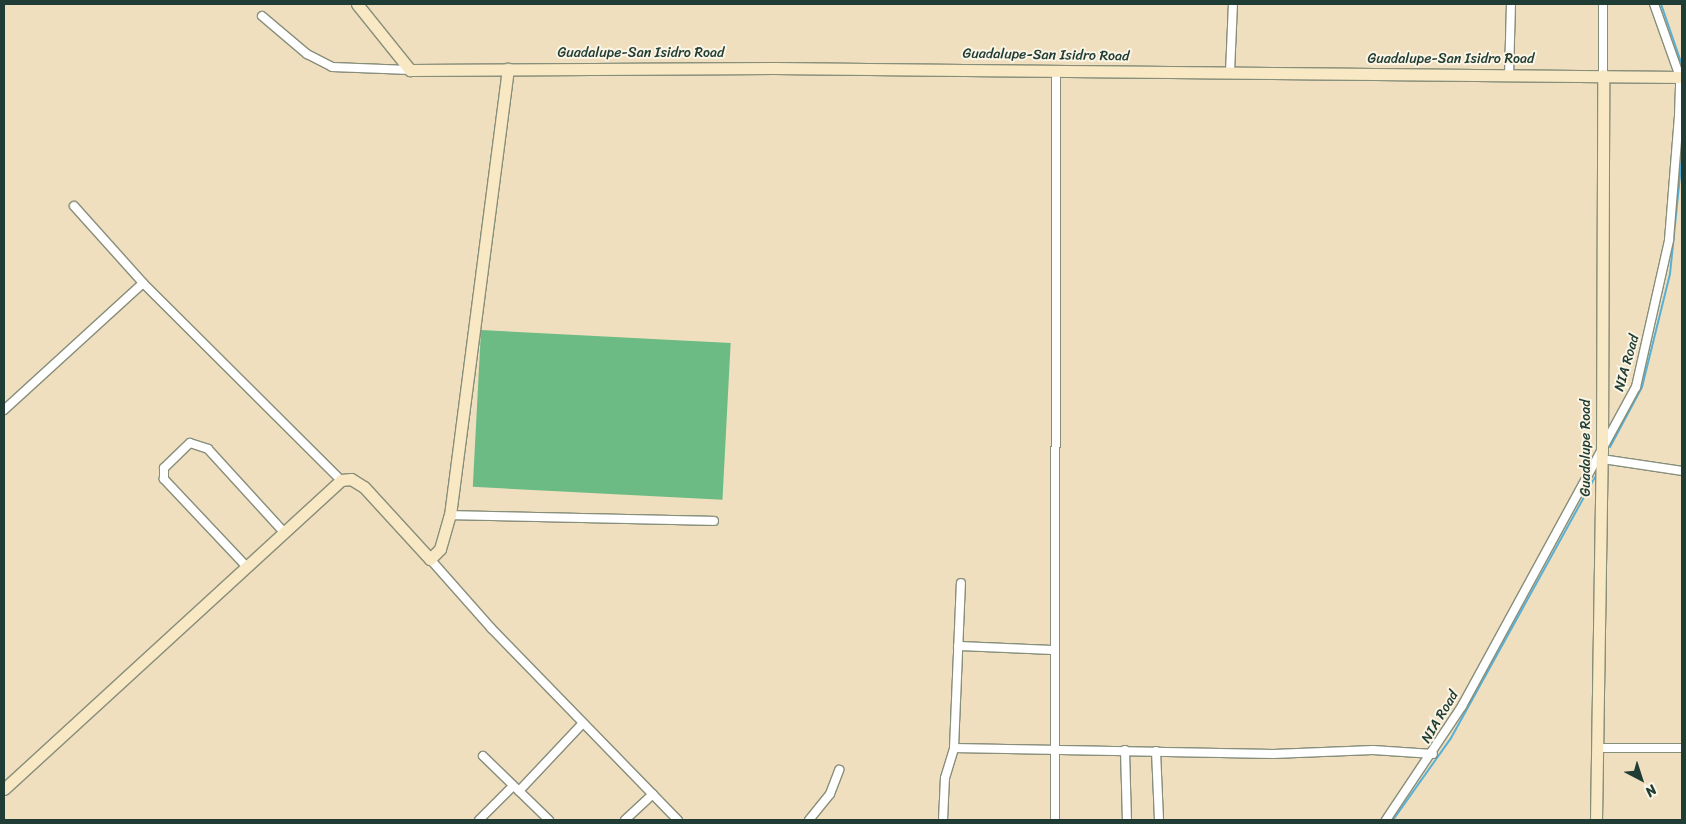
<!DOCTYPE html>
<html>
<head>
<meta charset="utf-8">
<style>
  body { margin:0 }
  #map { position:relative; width:1686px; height:824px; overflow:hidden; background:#efdfbf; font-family:Sriracha,sans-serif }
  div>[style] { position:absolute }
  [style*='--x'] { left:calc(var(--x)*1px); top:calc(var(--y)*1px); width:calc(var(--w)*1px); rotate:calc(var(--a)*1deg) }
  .forest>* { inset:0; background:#6cbb84; transform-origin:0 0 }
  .stream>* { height:2px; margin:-1px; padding:0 1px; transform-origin:1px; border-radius:1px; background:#57b0d5 }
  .roads { filter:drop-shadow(1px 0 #878e7a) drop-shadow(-1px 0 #878e7a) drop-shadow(0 1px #878e7a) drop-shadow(0 -1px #878e7a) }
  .street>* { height:8px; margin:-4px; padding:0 4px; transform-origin:4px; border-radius:4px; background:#fff }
  .secondary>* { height:11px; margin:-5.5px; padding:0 5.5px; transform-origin:5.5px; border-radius:5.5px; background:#f8e8c3 }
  span { translate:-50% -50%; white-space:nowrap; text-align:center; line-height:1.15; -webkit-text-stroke:4px #fcf5e5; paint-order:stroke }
  .street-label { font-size:14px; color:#1f3d34 }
  .frame { position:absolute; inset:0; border:5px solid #1f3d34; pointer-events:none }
  .north { position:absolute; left:1616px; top:754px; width:50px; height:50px; -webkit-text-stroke:4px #fcf5e5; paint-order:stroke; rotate:140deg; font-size:14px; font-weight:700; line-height:20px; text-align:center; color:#1f3d34 }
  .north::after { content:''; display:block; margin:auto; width:18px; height:22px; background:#1f3d34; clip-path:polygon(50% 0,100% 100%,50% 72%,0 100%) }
</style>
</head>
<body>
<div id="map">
  <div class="forest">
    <div style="left:481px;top:330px;width:250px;height:157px;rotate:3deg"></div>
  </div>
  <div class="stream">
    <div style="--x:1661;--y:4;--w:65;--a:71"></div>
    <div style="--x:1610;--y:447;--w:68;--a:-61.9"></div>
    <div style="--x:1642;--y:387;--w:116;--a:-76.1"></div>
    <div style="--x:1670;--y:274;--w:120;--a:-84.2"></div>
    <div style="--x:1393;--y:820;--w:100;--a:-54.7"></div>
    <div style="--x:1451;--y:738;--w:298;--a:-61.1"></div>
  </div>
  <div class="roads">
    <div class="street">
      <div style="--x:262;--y:16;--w:59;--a:40.2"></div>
      <div style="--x:307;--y:54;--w:28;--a:27"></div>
      <div style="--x:332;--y:67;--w:78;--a:2.2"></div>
      <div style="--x:1230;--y:72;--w:68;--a:-87.5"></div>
      <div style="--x:1509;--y:75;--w:71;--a:-88.4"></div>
      <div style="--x:1603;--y:75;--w:71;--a:-90"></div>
      <div style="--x:74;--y:206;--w:103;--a:48.1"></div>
      <div style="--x:143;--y:283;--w:279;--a:44.9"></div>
      <div style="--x:4;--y:410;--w:188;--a:-42.4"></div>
      <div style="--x:1602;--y:459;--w:81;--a:8.5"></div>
      <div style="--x:450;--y:515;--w:264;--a:1.3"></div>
      <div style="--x:430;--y:559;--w:92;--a:48.5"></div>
      <div style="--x:491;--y:628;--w:268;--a:45.8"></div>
      <div style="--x:246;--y:566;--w:120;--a:-133.3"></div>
      <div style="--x:164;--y:479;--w:11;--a:-90"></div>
      <div style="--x:164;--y:468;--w:36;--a:-44"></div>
      <div style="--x:190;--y:443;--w:19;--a:18"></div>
      <div style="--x:208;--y:449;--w:111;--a:47.6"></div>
      <div style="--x:958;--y:646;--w:96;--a:2.4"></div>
      <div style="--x:954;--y:748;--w:319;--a:1.1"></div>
      <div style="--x:1273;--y:754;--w:100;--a:-2.3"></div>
      <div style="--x:1373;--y:750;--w:60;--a:3.8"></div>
      <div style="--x:1598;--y:748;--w:84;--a:0"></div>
      <div style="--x:1125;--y:750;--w:70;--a:88.4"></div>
      <div style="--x:1156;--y:751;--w:69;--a:87.5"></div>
      <div style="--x:483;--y:756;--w:92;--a:44.1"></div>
      <div style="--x:519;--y:791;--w:93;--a:-46.7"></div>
      <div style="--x:479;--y:820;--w:48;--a:-45"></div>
      <div style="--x:625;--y:820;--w:38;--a:-43"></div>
      <div style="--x:809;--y:820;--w:33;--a:-51"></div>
      <div style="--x:830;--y:794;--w:26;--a:-69"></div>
      <div style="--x:943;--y:820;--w:42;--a:-87.3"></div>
      <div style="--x:945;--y:778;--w:31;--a:-73"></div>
      <div style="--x:954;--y:748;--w:165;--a:-87.6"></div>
      <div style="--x:1055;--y:820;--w:750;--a:-89.92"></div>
      <div style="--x:1386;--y:820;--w:137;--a:-56.3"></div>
      <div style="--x:1462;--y:706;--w:363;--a:-61.4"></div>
      <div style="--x:1636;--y:387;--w:151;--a:-77.3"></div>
      <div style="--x:1669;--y:240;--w:125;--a:-85.4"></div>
      <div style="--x:1679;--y:115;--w:38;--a:-88"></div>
      <div style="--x:1680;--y:77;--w:77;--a:-109.6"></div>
    </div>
    <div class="secondary">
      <div style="--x:357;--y:4;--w:85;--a:51.2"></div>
      <div style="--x:410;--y:70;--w:364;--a:-0.3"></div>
      <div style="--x:774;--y:68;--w:908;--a:0.57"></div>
      <div style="--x:4;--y:789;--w:457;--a:-42.5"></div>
      <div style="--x:341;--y:480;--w:10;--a:-6"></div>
      <div style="--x:351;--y:479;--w:15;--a:32"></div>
      <div style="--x:364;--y:487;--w:98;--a:47.5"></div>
      <div style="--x:430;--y:559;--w:14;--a:-45"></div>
      <div style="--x:440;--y:549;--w:35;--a:-74"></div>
      <div style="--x:450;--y:515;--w:450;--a:-82.6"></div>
      <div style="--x:1596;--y:820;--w:368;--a:-89.1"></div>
      <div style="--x:1602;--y:452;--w:377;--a:-89.8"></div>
    </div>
  </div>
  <div class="street-label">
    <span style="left:641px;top:53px">Guadalupe-San Isidro Road</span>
    <span style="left:1046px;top:55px;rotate:1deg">Guadalupe-San Isidro Road</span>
    <span style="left:1451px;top:59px">Guadalupe-San Isidro Road</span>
    <span style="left:1627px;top:363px;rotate:-74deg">NIA Road</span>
    <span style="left:1586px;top:448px;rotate:-90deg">Guadalupe Road</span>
    <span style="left:1440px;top:717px;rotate:-59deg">NIA Road</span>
  </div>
  <div class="frame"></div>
  <div class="north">N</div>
</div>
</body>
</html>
